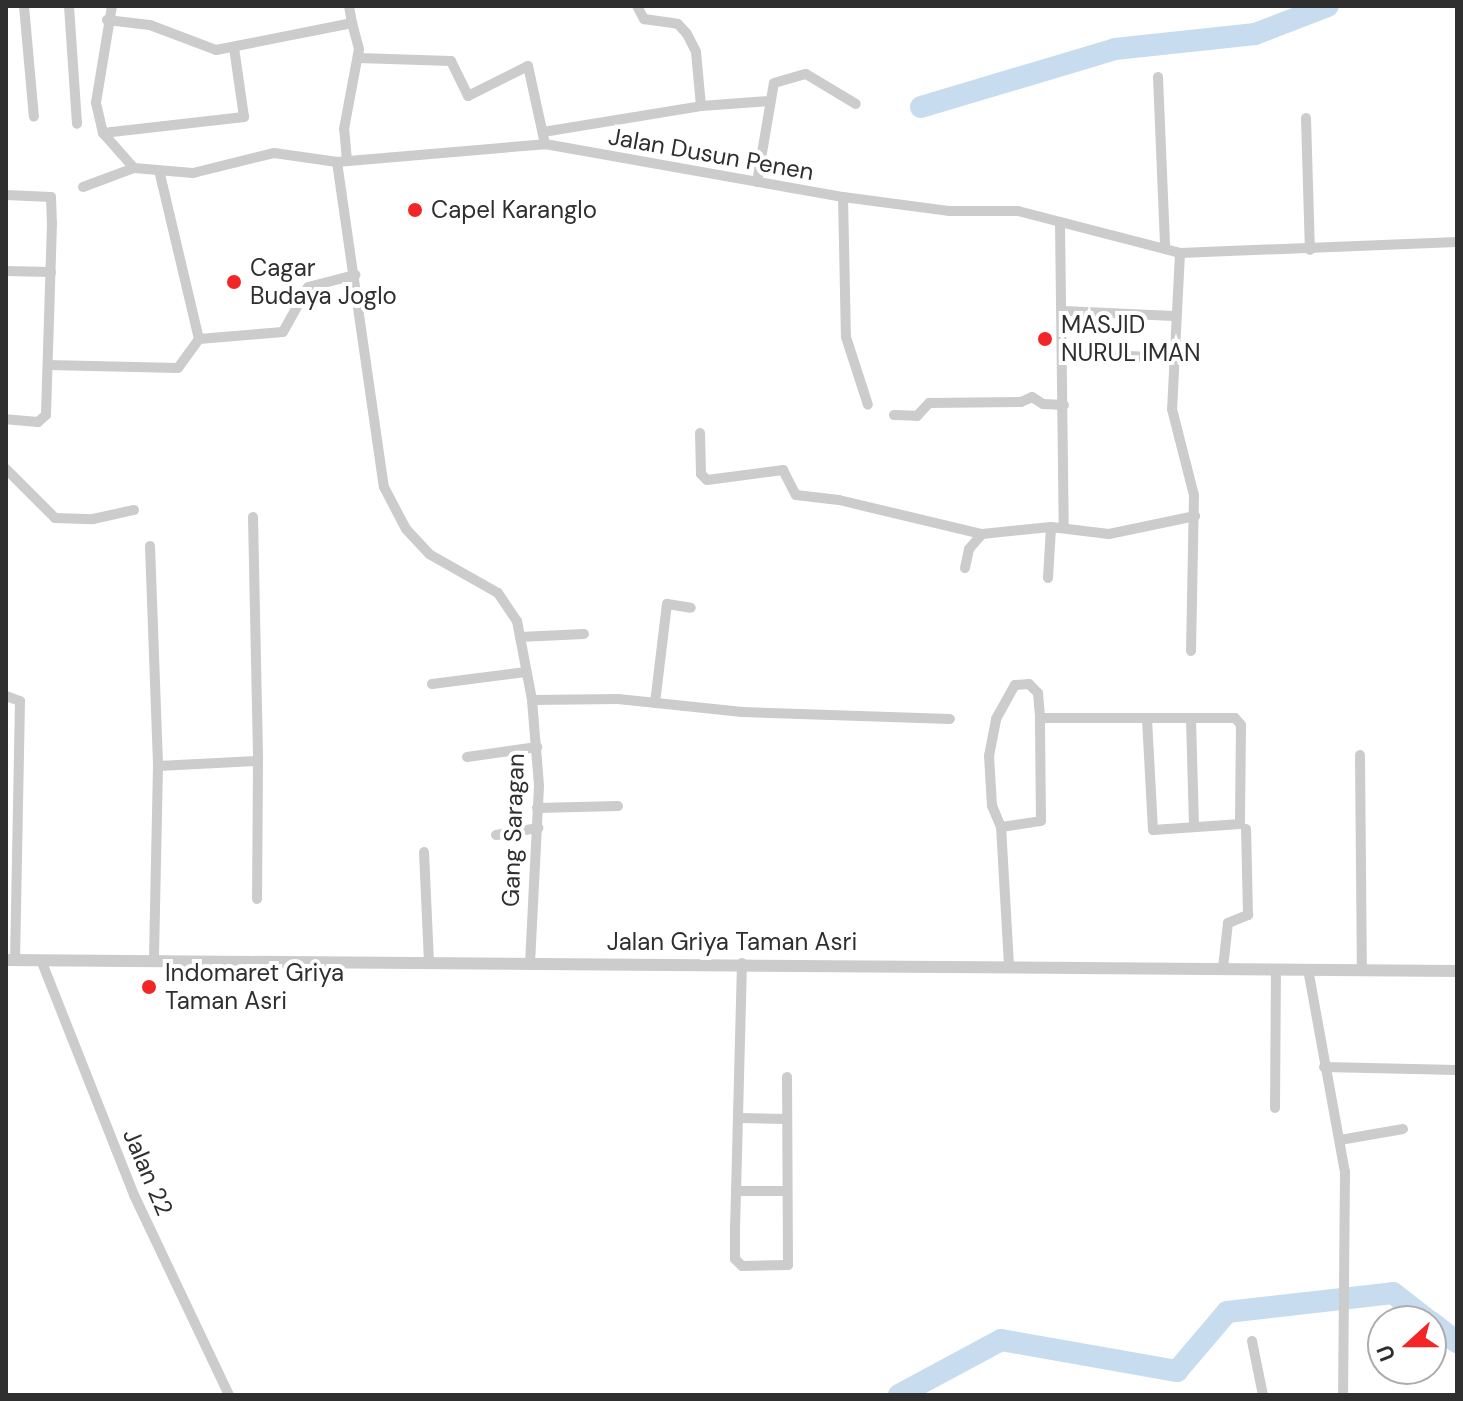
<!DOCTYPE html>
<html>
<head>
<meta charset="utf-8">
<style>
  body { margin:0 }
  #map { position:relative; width:1463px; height:1401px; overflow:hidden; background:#fff; font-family:"DM Sans",sans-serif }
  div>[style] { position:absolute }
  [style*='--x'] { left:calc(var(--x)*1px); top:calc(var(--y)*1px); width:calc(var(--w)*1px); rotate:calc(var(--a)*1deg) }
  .river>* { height:22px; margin:-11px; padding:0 11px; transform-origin:11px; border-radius:11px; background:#c7ddef }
  .minor>* { height:10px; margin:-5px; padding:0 5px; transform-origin:5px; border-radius:5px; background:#ccc }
  .tertiary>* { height:12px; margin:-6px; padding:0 6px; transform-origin:6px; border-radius:6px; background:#ccc }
  .dots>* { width:22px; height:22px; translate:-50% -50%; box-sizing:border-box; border:4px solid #fff; border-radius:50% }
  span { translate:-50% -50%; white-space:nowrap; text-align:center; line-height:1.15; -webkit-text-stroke:8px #fff; paint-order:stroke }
  .street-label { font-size:24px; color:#2f2f2f }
  .poi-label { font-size:24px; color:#2f2f2f }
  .left { translate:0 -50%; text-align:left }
  .frame { position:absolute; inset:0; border:8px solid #2f2f2f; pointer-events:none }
  .north { position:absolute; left:1367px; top:1305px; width:80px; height:80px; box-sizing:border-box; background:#fff; border:2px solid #acacac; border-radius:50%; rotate:249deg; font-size:22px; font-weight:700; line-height:32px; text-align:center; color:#2f2f2f }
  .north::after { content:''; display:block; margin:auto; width:28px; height:36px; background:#f22627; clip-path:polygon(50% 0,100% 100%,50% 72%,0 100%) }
</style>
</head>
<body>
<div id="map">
  <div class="river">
    <div style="--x:921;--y:107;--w:202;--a:-16.6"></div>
    <div style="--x:1115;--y:49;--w:141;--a:-6.1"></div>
    <div style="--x:1255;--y:34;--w:78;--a:-21"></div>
    <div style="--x:1431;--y:1322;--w:33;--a:38"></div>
    <div style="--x:899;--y:1395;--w:116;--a:-28.3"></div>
    <div style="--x:1001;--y:1340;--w:179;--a:10"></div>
    <div style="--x:1177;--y:1371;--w:77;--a:-49.7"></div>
    <div style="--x:1227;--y:1312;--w:167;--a:-6.5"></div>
    <div style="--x:1393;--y:1293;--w:46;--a:37.9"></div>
  </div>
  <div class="minor">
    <div style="--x:24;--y:6;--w:111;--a:84.9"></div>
    <div style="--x:69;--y:6;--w:118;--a:86.1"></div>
    <div style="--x:112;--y:6;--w:98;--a:99.4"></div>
    <div style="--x:96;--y:103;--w:31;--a:77"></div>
    <div style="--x:103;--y:133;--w:47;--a:48.5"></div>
    <div style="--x:134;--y:168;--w:59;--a:4.8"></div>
    <div style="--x:193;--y:173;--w:83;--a:-13.9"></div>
    <div style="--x:274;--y:153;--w:64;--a:8.1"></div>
    <div style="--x:337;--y:162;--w:209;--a:-4.9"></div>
    <div style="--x:545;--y:144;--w:303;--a:10.1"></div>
    <div style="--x:843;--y:197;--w:108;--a:7.5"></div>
    <div style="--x:950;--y:211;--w:68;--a:0"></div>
    <div style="--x:1018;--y:211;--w:167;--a:14.5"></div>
    <div style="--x:1180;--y:253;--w:277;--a:-2.3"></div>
    <div style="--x:637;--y:6;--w:15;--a:62"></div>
    <div style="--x:644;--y:19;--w:34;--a:8"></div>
    <div style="--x:678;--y:24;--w:13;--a:48"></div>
    <div style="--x:687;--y:34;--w:20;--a:63"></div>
    <div style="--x:696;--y:52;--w:54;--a:84.7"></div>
    <div style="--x:107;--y:20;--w:43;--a:6.6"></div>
    <div style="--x:150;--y:25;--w:71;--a:20.7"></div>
    <div style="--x:216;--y:50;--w:139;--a:-11.2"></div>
    <div style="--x:352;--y:23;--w:17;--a:-100"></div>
    <div style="--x:358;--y:58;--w:93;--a:1.8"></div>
    <div style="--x:451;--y:61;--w:39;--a:64"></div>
    <div style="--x:468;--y:96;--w:67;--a:-26.6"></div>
    <div style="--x:528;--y:66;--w:80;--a:77.7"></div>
    <div style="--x:1158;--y:77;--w:170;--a:87.6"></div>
    <div style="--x:1306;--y:118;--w:132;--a:88.3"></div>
    <div style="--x:543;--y:132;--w:160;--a:-9.3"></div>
    <div style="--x:701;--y:106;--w:68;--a:-4.2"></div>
    <div style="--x:103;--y:133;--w:142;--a:-6.5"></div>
    <div style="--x:244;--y:117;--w:70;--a:-98.2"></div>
    <div style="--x:347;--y:161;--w:32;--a:-95"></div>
    <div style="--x:344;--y:129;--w:81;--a:-79.4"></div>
    <div style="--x:359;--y:49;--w:27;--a:-105"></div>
    <div style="--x:337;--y:162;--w:328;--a:81.8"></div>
    <div style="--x:384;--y:487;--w:47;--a:62.4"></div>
    <div style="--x:406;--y:529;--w:34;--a:47"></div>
    <div style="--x:429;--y:554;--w:79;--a:29.5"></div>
    <div style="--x:498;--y:593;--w:34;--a:56"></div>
    <div style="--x:517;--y:621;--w:80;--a:79.2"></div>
    <div style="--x:532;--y:700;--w:86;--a:85.3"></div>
    <div style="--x:539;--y:786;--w:179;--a:92.9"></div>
    <div style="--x:159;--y:170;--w:174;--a:76.7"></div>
    <div style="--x:757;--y:182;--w:100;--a:-80.3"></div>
    <div style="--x:774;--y:83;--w:33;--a:-16"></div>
    <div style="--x:806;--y:74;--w:58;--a:31"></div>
    <div style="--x:83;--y:187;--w:54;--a:-20.4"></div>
    <div style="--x:6;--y:195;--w:45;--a:2.5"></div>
    <div style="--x:51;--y:197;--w:26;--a:88"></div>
    <div style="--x:52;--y:223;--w:192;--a:91.8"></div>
    <div style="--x:46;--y:415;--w:11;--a:139"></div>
    <div style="--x:38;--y:422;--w:32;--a:-175"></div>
    <div style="--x:843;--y:197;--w:140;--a:88.8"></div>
    <div style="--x:846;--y:337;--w:71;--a:72.1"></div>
    <div style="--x:1060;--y:222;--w:306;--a:89.3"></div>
    <div style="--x:1180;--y:253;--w:156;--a:92.9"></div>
    <div style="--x:1172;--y:409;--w:89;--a:75.7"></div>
    <div style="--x:1194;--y:495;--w:156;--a:91.1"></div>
    <div style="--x:6;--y:271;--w:45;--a:1.3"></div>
    <div style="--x:1064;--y:311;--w:110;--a:2.6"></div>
    <div style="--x:1065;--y:353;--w:106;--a:2.7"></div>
    <div style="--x:48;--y:365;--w:130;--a:1.3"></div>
    <div style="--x:178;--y:368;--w:36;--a:-54"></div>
    <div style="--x:199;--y:339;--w:84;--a:-4.8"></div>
    <div style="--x:283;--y:332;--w:51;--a:-60.9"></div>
    <div style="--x:308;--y:287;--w:49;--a:-14.3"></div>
    <div style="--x:894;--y:415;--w:23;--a:2"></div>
    <div style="--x:917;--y:416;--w:18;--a:-47"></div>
    <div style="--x:929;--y:403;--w:92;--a:-0.6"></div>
    <div style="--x:1021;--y:402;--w:12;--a:-24"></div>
    <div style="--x:1032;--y:397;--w:13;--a:32"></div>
    <div style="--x:1043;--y:404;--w:21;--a:3"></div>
    <div style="--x:700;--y:433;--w:41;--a:88.6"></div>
    <div style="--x:701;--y:474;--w:8;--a:45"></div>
    <div style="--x:707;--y:480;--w:77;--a:-7.5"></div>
    <div style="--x:783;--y:470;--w:28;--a:63"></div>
    <div style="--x:796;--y:495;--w:43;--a:6.6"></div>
    <div style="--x:839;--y:500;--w:147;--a:13.4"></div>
    <div style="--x:982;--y:534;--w:69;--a:-5.8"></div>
    <div style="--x:1051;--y:527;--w:58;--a:6.9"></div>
    <div style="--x:1109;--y:534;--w:88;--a:-11.8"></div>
    <div style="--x:6;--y:469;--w:69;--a:45"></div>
    <div style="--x:55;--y:518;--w:38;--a:2"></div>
    <div style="--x:93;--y:519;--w:42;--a:-12.4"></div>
    <div style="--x:253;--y:517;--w:244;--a:88.8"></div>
    <div style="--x:150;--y:546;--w:220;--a:87.9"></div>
    <div style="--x:158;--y:766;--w:195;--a:91.2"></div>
    <div style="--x:965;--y:568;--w:19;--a:-78"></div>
    <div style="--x:969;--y:549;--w:20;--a:-49"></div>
    <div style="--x:1048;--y:578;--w:51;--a:-86.6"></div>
    <div style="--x:520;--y:637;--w:64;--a:-2.7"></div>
    <div style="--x:432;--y:684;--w:95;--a:-7.3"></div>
    <div style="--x:6;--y:696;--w:15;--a:20"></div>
    <div style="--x:20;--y:701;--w:259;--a:91.1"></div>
    <div style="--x:532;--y:700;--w:86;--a:-0.7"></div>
    <div style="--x:618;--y:699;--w:125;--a:6"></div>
    <div style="--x:742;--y:712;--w:208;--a:1.9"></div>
    <div style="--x:655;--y:703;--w:100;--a:-83.1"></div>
    <div style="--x:667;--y:604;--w:24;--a:9"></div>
    <div style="--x:1191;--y:719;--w:108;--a:88.4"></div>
    <div style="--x:1360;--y:755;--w:214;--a:89.5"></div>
    <div style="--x:467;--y:757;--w:71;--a:-8.1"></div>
    <div style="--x:158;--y:766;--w:100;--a:-2.9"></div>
    <div style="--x:258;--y:761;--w:138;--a:90.4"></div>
    <div style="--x:537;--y:808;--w:81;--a:-1.4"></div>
    <div style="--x:1001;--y:827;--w:23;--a:-113"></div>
    <div style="--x:992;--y:806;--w:50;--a:-93.4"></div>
    <div style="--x:989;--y:756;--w:38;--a:-79"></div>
    <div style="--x:996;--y:719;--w:39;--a:-61"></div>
    <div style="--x:1015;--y:685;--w:14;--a:-4"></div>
    <div style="--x:1029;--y:684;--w:13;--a:45"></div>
    <div style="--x:1038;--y:693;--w:25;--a:85"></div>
    <div style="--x:496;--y:835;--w:43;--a:-9.5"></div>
    <div style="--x:424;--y:852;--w:109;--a:87.4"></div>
    <div style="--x:41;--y:960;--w:253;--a:68.4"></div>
    <div style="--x:134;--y:1195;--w:221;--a:64.6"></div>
    <div style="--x:742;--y:963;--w:262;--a:91.5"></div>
    <div style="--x:735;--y:1225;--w:34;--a:90"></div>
    <div style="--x:735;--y:1259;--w:10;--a:45"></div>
    <div style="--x:742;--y:1266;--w:46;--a:-1.2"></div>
    <div style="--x:788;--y:1265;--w:188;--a:-90.3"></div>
    <div style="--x:1009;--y:965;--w:138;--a:-93.3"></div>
    <div style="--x:1001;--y:827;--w:40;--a:-8.5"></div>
    <div style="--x:1041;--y:821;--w:103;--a:-90.6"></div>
    <div style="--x:1040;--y:718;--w:195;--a:0"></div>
    <div style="--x:1235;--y:718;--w:9;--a:49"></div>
    <div style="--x:1241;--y:725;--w:99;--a:90.6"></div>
    <div style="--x:1240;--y:824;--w:87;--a:176.1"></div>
    <div style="--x:1153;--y:830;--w:110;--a:-93.1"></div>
    <div style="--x:1223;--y:968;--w:45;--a:-83.7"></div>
    <div style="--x:1228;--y:923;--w:22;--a:-22"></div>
    <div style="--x:1248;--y:915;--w:86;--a:-91.3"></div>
    <div style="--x:1308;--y:969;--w:206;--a:79.7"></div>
    <div style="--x:1345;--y:1172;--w:223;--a:90.5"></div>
    <div style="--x:1324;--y:1067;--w:133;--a:1.3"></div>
    <div style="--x:1275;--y:1108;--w:138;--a:-89.6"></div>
    <div style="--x:740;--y:1118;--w:47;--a:1.2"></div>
    <div style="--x:1340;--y:1140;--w:64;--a:-9.9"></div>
    <div style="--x:738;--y:1191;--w:49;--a:0"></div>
    <div style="--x:1252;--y:1341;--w:55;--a:78.5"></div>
  </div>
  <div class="tertiary">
    <div style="--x:6;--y:960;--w:1451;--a:0.43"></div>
  </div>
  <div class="dots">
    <div style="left:415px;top:210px;background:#f22627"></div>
    <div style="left:234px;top:282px;background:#f22627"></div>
    <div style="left:1045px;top:339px;background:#f22627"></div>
    <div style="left:149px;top:987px;background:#f22627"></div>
  </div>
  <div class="street-label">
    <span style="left:711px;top:154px;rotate:10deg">Jalan Dusun Penen</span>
    <span style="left:513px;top:830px;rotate:-88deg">Gang Saragan</span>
    <span style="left:732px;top:942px">Jalan Griya Taman Asri</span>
    <span style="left:148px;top:1172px;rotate:67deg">Jalan 22</span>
  </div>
  <div class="poi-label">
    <span class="left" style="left:431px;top:210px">Capel Karanglo</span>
    <span class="left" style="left:250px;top:282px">Cagar<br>Budaya Joglo</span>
    <span class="left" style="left:1061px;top:339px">MASJID<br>NURUL IMAN</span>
    <span class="left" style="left:165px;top:987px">Indomaret Griya<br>Taman Asri</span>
  </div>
  <div class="frame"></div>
  <div class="north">U</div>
</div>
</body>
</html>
